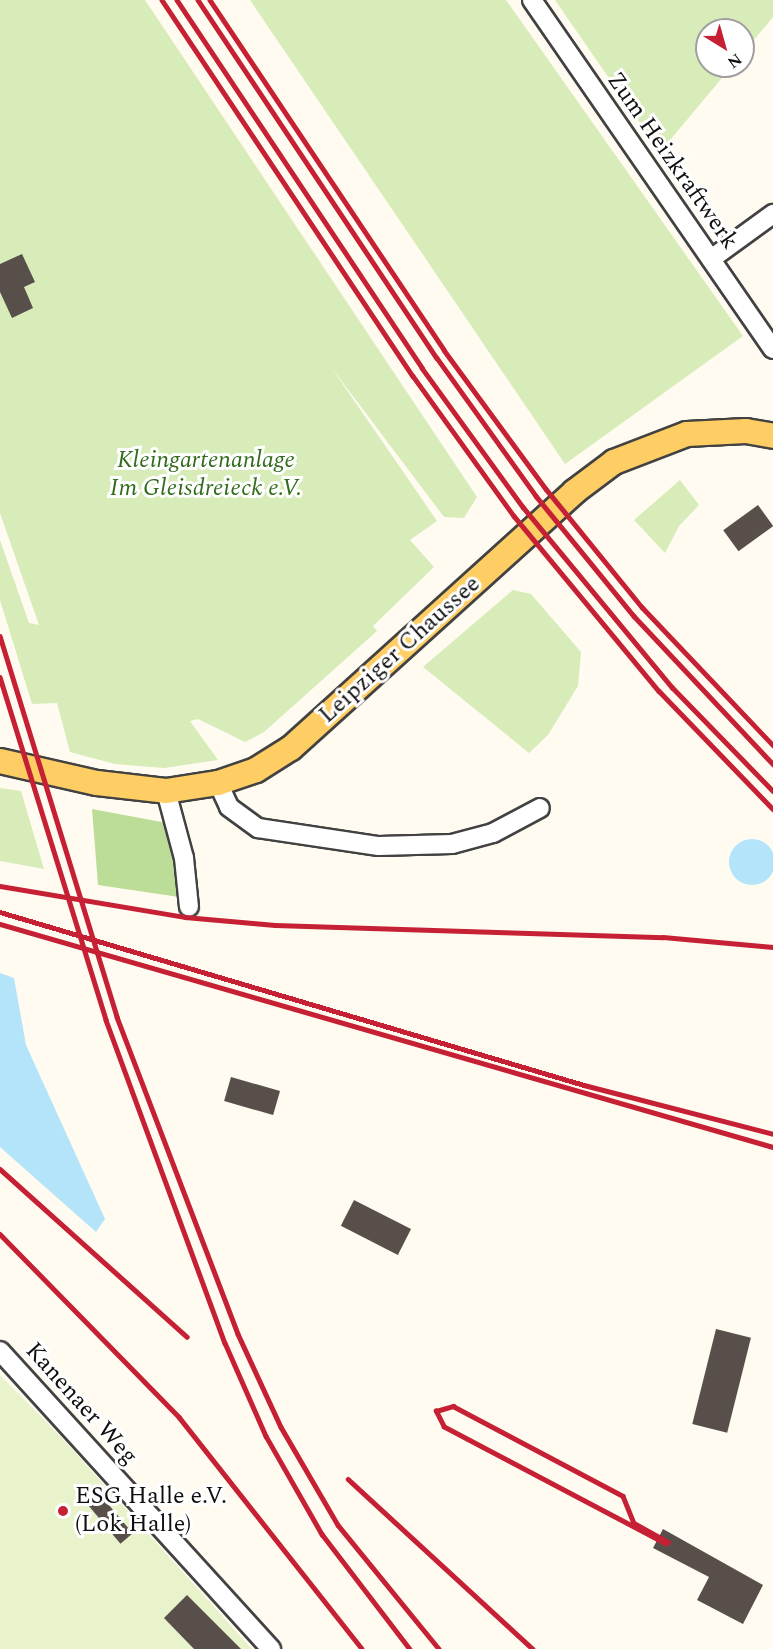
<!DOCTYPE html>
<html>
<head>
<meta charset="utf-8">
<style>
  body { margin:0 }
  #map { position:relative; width:773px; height:1649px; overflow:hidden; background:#fffbf1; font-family:Spectral,serif }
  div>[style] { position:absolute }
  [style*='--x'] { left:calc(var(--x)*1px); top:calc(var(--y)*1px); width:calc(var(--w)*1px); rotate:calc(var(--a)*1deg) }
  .green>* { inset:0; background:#d7ecb8 }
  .forest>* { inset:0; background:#bcdd97 }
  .pitch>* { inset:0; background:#e8f2cb }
  .water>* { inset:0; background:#b3e4f9 }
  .round { border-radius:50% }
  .building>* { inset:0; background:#584f4b; transform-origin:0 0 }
  .roads { filter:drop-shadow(2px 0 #424242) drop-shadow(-2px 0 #424242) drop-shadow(0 2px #424242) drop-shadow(0 -2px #424242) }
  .minor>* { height:18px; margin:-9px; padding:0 9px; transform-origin:9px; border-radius:9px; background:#fff }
  .major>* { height:24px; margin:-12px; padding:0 12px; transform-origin:12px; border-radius:12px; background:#fecd63 }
  .rail>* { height:4.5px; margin:-2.25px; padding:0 2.25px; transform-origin:2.25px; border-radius:2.25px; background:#c62034 }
  .dots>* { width:16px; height:16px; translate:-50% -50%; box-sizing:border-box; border:3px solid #fff; border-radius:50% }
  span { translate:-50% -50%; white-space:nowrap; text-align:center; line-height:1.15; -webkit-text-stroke:6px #fff; paint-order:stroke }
  .street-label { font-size:24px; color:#0f0f0f }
  .park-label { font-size:24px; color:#326b1c; font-style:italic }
  .poi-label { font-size:24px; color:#0f0f0f }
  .left { translate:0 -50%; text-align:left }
  .north { position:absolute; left:695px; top:18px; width:60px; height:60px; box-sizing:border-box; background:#fff; border:2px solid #9f9f9f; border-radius:50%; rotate:143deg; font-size:16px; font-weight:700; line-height:24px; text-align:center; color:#0f0f0f }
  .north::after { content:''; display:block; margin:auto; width:21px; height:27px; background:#c62034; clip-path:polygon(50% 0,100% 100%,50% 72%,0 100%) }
</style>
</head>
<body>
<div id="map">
  <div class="green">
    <div style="clip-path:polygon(0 0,145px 0,477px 497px,464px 518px,444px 517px,331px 367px,437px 521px,410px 540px,434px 567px,373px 626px,377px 631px,264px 732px,245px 742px,198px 719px,190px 721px,218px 760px,164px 768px,115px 764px,70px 752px,57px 703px,32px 704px,0 600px,0 540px,29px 623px,39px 625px,0 513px)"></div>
    <div style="clip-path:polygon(250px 0,506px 0,743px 336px,565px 464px)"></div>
    <div style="clip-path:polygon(555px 0,773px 0,773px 17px,743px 53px,743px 30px,707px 30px,707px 66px,732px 66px,660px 152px)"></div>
    <div style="clip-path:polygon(680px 480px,699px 505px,679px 526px,665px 553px,634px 520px)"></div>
    <div style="clip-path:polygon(513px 590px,531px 594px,581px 652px,578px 686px,548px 735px,529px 753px,423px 667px)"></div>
    <div style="clip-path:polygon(0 788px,21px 791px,44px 869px,0 861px)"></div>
  </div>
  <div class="forest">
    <div style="clip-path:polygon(92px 809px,167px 823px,179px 897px,98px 885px)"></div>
  </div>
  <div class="pitch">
    <div style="clip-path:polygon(0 1375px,61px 1437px,252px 1649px,0 1649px)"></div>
  </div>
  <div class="water">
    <div class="round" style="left:729px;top:839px;width:46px;height:46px"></div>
    <div style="clip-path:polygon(0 973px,14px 978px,26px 1045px,105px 1219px,96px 1232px,0 1147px)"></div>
  </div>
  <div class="building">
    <div style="clip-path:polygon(22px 254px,35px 282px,24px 287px,33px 308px,12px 318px,0 292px,0 264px)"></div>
    <div style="left:758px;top:505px;width:26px;height:43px;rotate:54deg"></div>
    <div style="left:231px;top:1077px;width:51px;height:25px;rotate:16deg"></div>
    <div style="left:354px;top:1200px;width:64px;height:29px;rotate:27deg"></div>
    <div style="left:716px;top:1329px;width:36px;height:98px;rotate:14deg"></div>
    <div style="left:98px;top:1492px;width:54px;height:16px;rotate:50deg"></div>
    <div style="clip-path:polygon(663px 1529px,763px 1585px,743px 1624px,697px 1600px,709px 1577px,653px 1548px)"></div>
    <div style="clip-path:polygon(187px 1595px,241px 1649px,194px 1649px,164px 1618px)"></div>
  </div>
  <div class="roads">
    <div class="minor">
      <div style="--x:532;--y:0;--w:424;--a:55.4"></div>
      <div style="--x:711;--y:259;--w:77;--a:-36"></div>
      <div style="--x:218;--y:783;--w:26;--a:65"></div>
      <div style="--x:229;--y:807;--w:36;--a:36"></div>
      <div style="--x:258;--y:828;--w:122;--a:8.5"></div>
      <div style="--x:379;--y:846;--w:73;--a:-1.6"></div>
      <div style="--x:452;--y:844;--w:42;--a:-15"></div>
      <div style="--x:493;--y:833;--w:53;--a:-28"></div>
      <div style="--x:166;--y:791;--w:69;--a:75"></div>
      <div style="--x:184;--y:858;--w:49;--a:84.2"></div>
      <div style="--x:0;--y:1351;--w:403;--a:47.7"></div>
    </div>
    <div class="major">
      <div style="--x:0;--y:761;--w:99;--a:12.8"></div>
      <div style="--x:97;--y:783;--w:69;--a:6.6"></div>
      <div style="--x:166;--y:791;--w:53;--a:-8.7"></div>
      <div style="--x:218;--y:783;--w:40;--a:-18.9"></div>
      <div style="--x:256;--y:770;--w:41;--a:-32.2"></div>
      <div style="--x:291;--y:748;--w:382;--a:-42.1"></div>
      <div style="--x:574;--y:492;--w:50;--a:-36.9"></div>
      <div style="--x:614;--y:462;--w:78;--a:-21"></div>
      <div style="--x:687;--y:434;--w:59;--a:-2.9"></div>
      <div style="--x:746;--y:431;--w:27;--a:10"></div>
    </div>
  </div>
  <div class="rail">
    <div style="--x:162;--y:0;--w:452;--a:56.3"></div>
    <div style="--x:413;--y:376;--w:173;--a:54.2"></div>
    <div style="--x:514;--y:516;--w:227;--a:50.4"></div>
    <div style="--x:659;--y:691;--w:164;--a:46"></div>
    <div style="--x:177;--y:0;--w:442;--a:56.3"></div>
    <div style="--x:422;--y:368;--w:172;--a:54"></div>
    <div style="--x:523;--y:507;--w:234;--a:50.4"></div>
    <div style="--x:672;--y:687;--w:145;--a:45.8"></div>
    <div style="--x:198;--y:0;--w:430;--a:56.3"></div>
    <div style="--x:437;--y:358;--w:170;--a:54.3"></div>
    <div style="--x:536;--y:496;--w:155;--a:50.8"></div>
    <div style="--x:634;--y:616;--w:203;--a:46.8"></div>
    <div style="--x:210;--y:0;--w:421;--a:56.2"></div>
    <div style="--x:444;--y:350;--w:172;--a:53.7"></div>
    <div style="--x:546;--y:489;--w:152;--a:50.9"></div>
    <div style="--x:642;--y:607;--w:190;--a:46.5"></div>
    <div style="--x:0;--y:636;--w:399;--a:72.9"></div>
    <div style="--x:117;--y:1017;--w:339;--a:69.1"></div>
    <div style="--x:238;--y:1334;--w:102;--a:65.2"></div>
    <div style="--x:281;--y:1427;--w:113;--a:59.8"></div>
    <div style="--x:338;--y:1525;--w:160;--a:50.8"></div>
    <div style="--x:0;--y:677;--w:359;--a:72.8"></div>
    <div style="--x:106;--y:1020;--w:344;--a:69.8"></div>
    <div style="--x:225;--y:1343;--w:102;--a:66.2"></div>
    <div style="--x:266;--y:1436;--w:113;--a:60.3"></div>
    <div style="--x:322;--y:1534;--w:145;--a:52.6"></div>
    <div style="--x:0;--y:886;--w:188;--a:9.5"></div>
    <div style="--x:185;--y:917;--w:90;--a:5.1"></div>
    <div style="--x:275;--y:925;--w:388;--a:1.8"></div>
    <div style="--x:663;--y:937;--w:110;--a:5.2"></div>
    <div style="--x:0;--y:912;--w:609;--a:16.5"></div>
    <div style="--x:584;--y:1085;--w:195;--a:14.5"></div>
    <div style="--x:0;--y:924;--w:805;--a:16.09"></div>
    <div style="--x:0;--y:1169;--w:251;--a:41.9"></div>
    <div style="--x:0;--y:1234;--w:256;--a:45.6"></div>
    <div style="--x:179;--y:1417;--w:295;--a:51.7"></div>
    <div style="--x:348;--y:1479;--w:251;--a:42.6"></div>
    <div style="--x:666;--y:1544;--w:251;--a:-152.2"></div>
    <div style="--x:444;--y:1427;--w:18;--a:-117"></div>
    <div style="--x:436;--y:1411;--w:18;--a:-16"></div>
    <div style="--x:453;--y:1406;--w:192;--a:27.9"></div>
    <div style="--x:623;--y:1496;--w:29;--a:68"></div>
    <div style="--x:634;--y:1523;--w:39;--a:29"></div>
  </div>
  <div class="dots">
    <div style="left:63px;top:1511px;background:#c62034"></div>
  </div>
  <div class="street-label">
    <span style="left:672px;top:161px;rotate:55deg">Zum Heizkraftwerk</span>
    <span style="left:400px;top:650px;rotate:-42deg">Leipziger Chaussee</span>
    <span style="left:81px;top:1404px;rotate:48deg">Kanenaer Weg</span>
  </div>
  <div class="park-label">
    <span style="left:206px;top:475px">Kleingartenanlage<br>Im Gleisdreieck e.V.</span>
  </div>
  <div class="poi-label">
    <span class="left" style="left:75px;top:1511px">ESG Halle e.V.<br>(Lok Halle)</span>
  </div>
  <div class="north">N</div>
</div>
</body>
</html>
